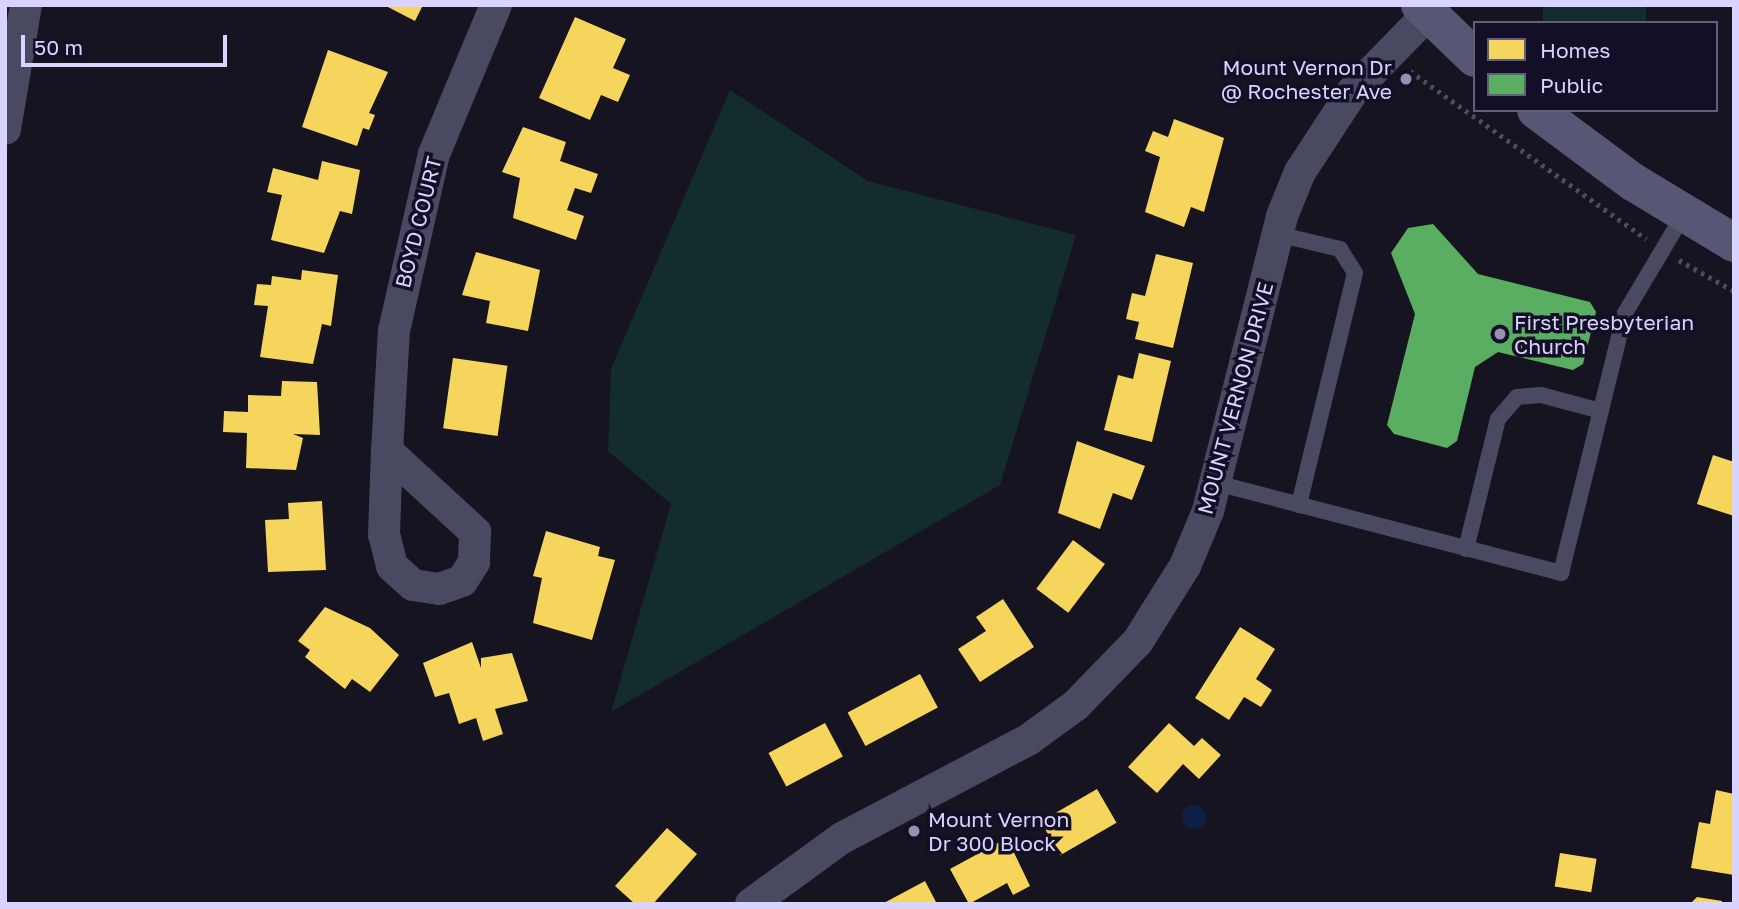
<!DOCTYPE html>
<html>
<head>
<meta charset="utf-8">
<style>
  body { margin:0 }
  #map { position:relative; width:1739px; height:909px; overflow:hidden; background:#161421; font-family:"Golos Text",sans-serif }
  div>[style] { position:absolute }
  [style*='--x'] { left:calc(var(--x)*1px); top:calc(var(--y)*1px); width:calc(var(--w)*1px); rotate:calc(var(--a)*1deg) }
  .green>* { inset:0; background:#132c2d; transform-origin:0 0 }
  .water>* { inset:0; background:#0d2144 }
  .round { border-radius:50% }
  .homes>* { inset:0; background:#f6d55c; transform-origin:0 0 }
  .public>* { inset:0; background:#5aae61 }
  .path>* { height:4.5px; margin-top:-2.25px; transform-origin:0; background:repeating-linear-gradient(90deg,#44505f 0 3.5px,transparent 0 8.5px) }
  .service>* { height:16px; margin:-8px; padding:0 8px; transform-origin:8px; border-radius:8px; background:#4a4962 }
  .minor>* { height:32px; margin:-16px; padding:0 16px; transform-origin:16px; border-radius:16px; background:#4a4962 }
  .secondary>* { height:38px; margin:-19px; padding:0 19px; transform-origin:19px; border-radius:19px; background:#575674 }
  .dots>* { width:19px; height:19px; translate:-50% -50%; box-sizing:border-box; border:4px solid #130f26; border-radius:50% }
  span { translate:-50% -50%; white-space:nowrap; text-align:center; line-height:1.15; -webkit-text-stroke:7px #130f26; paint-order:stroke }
  .poi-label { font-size:21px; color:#d9d4ff }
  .right { translate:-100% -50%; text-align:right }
  .left { translate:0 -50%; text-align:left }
  .street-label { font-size:21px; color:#d9d4ff }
  .frame { position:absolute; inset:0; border:7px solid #d9d4ff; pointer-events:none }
  .legend { position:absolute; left:1473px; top:21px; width:245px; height:91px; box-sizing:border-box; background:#130f26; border:2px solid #625e7d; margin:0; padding:9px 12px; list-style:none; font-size:21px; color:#d9d4ff }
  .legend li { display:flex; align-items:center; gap:14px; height:35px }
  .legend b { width:35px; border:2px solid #625e7d }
  .scale { position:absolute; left:21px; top:35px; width:206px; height:32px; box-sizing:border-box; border:4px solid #d9d4ff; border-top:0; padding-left:9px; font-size:21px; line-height:24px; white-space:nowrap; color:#d9d4ff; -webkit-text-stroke:5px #130f26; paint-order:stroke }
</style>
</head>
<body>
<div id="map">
  <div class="green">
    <div style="left:1543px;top:5px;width:103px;height:18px"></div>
    <div style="clip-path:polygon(730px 90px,868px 181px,1076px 235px,1000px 485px,611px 712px,671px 504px,608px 451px,611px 369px)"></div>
  </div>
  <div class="water">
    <div class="round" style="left:1182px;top:805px;width:24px;height:24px"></div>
  </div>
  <div class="homes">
    <div style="clip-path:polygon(384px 5px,423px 5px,415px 21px)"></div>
    <div style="clip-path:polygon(575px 17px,626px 39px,613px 68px,630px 75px,618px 102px,601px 95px,590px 120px,539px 98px)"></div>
    <div style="clip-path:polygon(328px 50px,388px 72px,369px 113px,375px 115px,369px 130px,363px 128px,357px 146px,302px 127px)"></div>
    <div style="clip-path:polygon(1174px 119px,1224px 138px,1204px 212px,1191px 207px,1184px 227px,1145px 212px,1160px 157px,1145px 151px,1153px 131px,1168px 137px)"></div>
    <div style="clip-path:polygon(523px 127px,566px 142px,560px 161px,598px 174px,591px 193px,575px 188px,567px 210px,584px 216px,576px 240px,513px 218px,520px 178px,502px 172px)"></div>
    <div style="clip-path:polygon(322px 161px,360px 170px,352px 214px,340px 211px,324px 253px,271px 240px,282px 195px,267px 192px,273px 168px,318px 180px)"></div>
    <div style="clip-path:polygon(476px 252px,540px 270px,528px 331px,486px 323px,490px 301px,462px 295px)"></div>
    <div style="clip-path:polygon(1156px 254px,1193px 263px,1173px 348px,1135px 339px,1139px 322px,1126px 319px,1132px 293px,1145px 296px)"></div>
    <div style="clip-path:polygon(302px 270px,338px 275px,331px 326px,322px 324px,313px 364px,260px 357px,268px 306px,254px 305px,257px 284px,271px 285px,272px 276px,301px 280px)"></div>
    <div style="clip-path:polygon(1139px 353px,1171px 361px,1152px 442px,1104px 430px,1118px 375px,1133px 379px)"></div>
    <div style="left:453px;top:358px;width:55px;height:71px;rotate:8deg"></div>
    <div style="clip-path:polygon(282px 381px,317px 382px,320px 435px,293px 434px,303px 438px,296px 470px,246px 468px,247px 433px,223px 432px,224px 411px,248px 412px,248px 395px,281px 396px)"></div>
    <div style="clip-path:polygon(1077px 441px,1145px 466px,1132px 500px,1113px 493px,1100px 529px,1058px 513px)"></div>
    <div style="clip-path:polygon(1713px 455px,1734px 462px,1734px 516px,1697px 504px)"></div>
    <div style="clip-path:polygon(322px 501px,326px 570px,268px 572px,265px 520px,289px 519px,288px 503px)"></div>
    <div style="clip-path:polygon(546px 531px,600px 547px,598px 556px,615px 560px,592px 640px,533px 623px,542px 578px,533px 576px)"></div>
    <div style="left:1073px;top:540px;width:40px;height:61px;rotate:37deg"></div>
    <div style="clip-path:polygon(1003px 599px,1034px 647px,980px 682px,958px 649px,986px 631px,976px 617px)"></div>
    <div style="clip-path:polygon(325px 607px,370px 628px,399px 655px,370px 692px,352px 679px,345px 689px,305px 657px,310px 650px,298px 641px)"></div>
    <div style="clip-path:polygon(1240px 627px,1275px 649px,1256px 679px,1272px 690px,1261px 707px,1244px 697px,1229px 720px,1195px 698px)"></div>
    <div style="clip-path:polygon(472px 642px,481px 668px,481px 658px,512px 653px,528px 701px,495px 709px,503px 734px,483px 741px,476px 718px,459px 724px,449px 693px,435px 697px,423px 663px)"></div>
    <div style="left:920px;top:674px;width:38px;height:82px;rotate:62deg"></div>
    <div style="left:825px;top:723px;width:38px;height:64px;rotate:62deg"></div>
    <div style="clip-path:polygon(1169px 723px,1194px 746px,1202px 738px,1221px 755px,1199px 779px,1183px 764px,1157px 793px,1128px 767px)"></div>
    <div style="left:1097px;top:789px;width:39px;height:65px;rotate:60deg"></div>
    <div style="clip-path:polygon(1716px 790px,1734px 794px,1734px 875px,1691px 868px,1699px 822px,1710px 824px)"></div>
    <div style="clip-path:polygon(667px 828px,697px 854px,653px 904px,635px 904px,615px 886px)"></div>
    <div style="clip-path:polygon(1007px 838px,1030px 886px,1013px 895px,1007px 883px,969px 904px,950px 869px)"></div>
    <div style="left:1560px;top:853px;width:37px;height:34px;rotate:9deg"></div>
    <div style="clip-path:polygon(925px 881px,937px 904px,882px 904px)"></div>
    <div style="clip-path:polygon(1697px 897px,1722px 901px,1722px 904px,1690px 904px)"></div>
  </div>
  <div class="public">
    <div style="clip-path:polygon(1433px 224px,1478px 274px,1590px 302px,1596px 312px,1583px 364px,1573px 370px,1498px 352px,1475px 367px,1457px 441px,1447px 448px,1394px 434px,1387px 425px,1415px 314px,1391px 253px,1408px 228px)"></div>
  </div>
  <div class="path">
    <div style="--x:1410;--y:71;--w:290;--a:35.4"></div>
    <div style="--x:1679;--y:260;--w:63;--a:29.4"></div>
  </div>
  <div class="service">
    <div style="--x:1277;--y:234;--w:65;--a:13.4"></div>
    <div style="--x:1340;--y:249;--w:28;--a:58"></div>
    <div style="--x:1355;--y:273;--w:239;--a:103.6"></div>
    <div style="--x:1216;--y:483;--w:357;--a:14.6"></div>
    <div style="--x:1561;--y:573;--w:268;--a:-76.2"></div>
    <div style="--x:1625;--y:313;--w:115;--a:-59.2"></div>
    <div style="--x:1466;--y:549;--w:134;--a:-76.2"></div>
    <div style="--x:1498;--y:419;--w:29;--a:-49"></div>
    <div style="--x:1517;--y:397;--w:24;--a:-5"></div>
    <div style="--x:1541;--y:395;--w:62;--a:14.9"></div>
  </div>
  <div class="minor">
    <div style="--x:5;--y:129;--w:126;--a:-80.4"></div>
    <div style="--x:387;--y:451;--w:120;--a:42.6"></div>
    <div style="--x:475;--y:532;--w:30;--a:92"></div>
    <div style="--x:474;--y:562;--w:22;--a:122"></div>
    <div style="--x:462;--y:581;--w:24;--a:161"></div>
    <div style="--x:439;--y:589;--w:26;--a:-171"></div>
    <div style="--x:413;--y:585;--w:28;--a:-138"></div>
    <div style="--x:392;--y:566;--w:32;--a:-104"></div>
    <div style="--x:384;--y:535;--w:84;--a:-88"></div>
    <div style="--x:387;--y:451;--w:120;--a:-86.7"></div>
    <div style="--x:394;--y:331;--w:181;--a:-77.3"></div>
    <div style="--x:434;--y:154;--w:161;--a:-67.4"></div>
    <div style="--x:751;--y:904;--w:112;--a:-36"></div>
    <div style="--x:842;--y:838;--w:210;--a:-27.8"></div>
    <div style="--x:1028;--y:740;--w:59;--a:-36.1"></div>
    <div style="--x:1076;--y:705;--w:89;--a:-45.9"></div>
    <div style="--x:1138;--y:641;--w:89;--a:-57.9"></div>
    <div style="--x:1185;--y:566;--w:60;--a:-67.3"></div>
    <div style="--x:1208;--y:511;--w:304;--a:-75.9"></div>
    <div style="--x:1282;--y:216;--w:48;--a:-67.8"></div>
    <div style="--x:1300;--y:172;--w:97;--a:-56.8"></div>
    <div style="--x:1353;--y:91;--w:107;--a:-45.8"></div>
  </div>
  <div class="secondary">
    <div style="--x:1420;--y:5;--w:76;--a:43.9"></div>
    <div style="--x:1536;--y:110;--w:121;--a:36.6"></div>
    <div style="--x:1633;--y:182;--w:118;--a:31.1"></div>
  </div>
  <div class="dots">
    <div style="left:1406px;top:79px;background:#9591b1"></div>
    <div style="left:1500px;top:334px;background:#9591b1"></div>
    <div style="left:914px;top:831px;background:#9591b1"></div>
  </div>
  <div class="poi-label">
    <span class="right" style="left:1392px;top:79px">Mount Vernon Dr<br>@ Rochester Ave</span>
    <span class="left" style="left:1514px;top:334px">First Presbyterian<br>Church</span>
    <span class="left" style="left:928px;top:831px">Mount Vernon<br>Dr 300 Block</span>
  </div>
  <div class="street-label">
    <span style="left:418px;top:222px;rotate:-76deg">BOYD COURT</span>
    <span style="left:1235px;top:398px;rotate:-75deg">MOUNT VERNON DRIVE</span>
  </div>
  <div class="frame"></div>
  <ul class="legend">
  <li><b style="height:19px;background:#f6d55c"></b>Homes</li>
  <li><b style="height:19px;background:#5aae61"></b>Public</li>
  </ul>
  <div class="scale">50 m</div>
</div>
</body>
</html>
